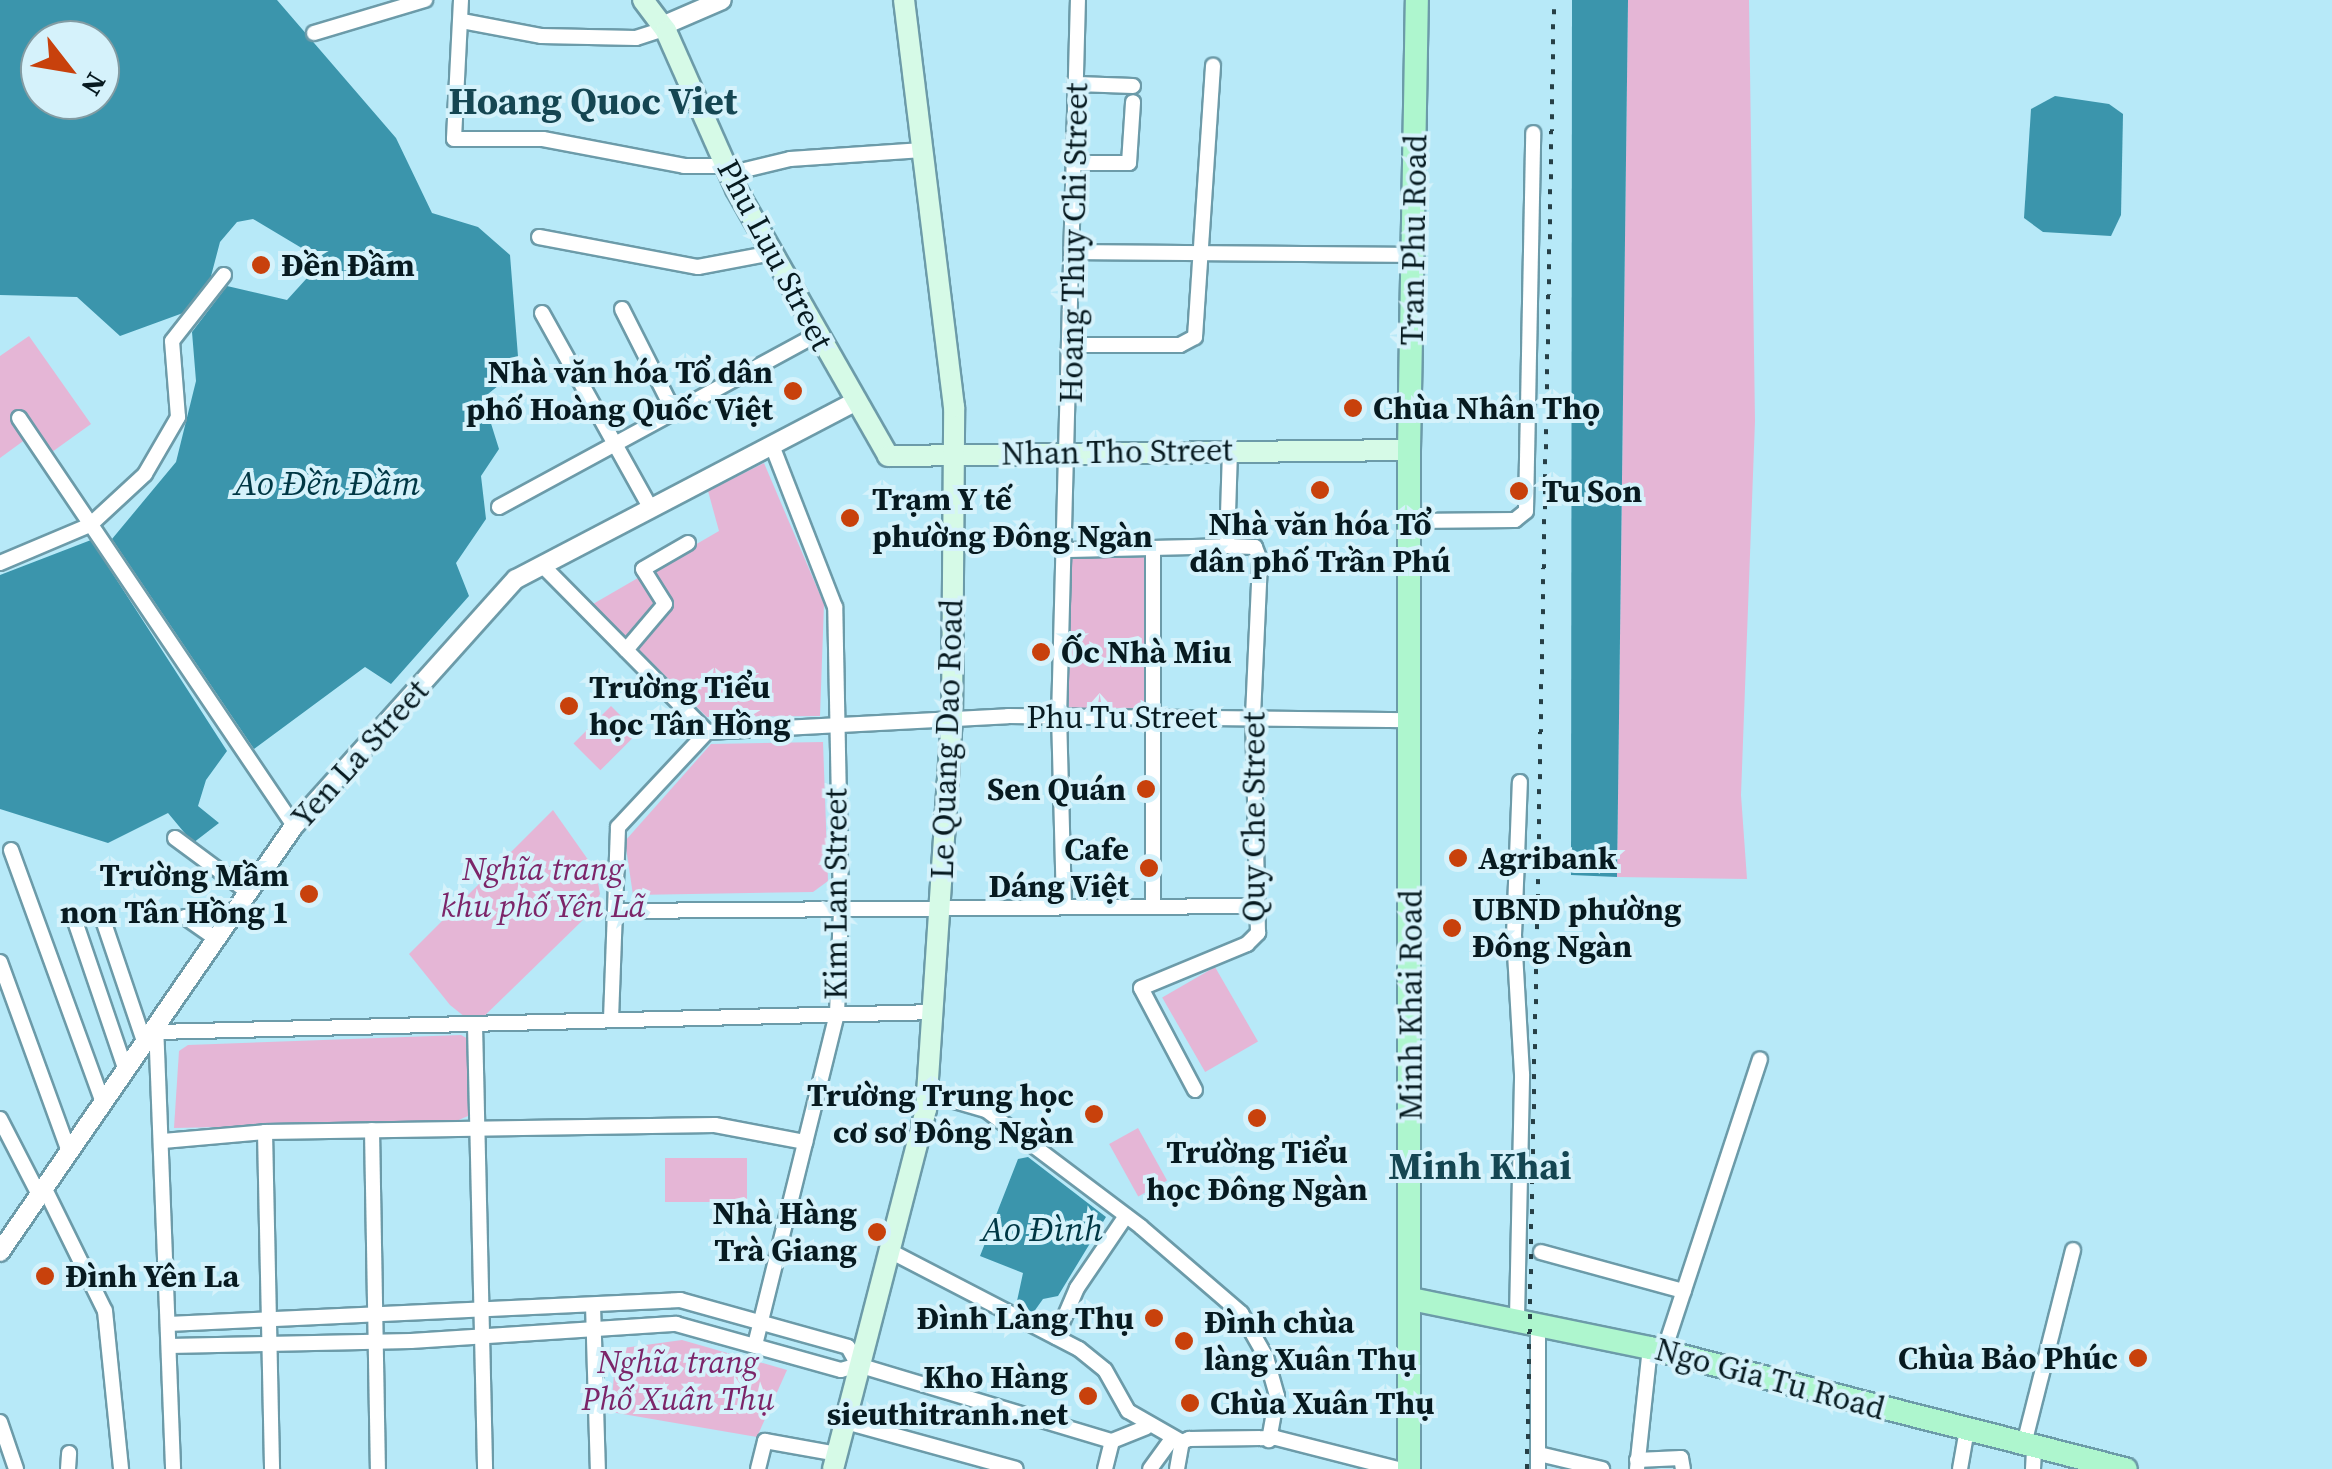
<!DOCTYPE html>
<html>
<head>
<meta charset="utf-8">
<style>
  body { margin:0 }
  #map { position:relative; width:2332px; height:1469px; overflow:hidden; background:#b7e9f8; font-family:"Source Serif 4",serif }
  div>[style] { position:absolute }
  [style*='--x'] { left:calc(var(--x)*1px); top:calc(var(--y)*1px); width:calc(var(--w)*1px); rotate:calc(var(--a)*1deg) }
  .green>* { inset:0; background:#e5b6d6; transform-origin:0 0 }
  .water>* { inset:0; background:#3b95ac }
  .roads { filter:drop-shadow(2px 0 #6c9ba9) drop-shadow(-2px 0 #6c9ba9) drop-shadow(0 2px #6c9ba9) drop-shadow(0 -2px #6c9ba9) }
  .minor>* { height:14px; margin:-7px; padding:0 7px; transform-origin:7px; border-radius:7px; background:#fff }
  .tertiary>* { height:18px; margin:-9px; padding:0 9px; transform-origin:9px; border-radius:9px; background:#fff }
  .secondary>* { height:20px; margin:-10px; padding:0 10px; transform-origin:10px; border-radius:10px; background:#d6fae7 }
  .primary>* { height:22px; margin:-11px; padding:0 11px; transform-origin:11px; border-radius:11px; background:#aef6ce }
  .rail>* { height:4px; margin-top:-2px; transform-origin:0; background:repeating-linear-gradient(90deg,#263f46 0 5px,transparent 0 15px) }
  .dots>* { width:28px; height:28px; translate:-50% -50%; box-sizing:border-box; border:5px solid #d5f2fb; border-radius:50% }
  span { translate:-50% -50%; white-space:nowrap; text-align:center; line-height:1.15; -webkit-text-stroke:8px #d5f2fb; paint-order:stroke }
  .street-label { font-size:32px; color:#071a20 }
  .poi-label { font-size:32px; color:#071a20; font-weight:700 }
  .left { translate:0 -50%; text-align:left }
  .right { translate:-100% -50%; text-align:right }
  .park-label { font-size:32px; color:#7c2569; font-style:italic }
  .water-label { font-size:35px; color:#003744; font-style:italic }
  .quarter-label { font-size:38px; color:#154652; font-weight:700 }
  .north { position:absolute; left:20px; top:20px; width:100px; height:100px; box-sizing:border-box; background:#d5f2fb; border:2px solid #839ca3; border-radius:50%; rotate:121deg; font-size:28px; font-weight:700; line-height:40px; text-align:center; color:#071a20 }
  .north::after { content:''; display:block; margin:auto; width:35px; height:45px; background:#c8410c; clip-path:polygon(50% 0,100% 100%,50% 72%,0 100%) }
</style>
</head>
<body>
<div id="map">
  <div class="green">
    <div style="clip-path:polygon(1628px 0,1749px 0,1755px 421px,1741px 795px,1747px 879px,1617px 877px)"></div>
    <div style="clip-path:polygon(29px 336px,91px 424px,52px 452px,37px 431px,0 458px,0 356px)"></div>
    <div style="clip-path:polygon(764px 463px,824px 604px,820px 716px,707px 717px,593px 604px,719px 531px,708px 491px)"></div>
    <div style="left:1150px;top:556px;width:161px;height:79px;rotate:91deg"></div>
    <div style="left:611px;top:706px;width:38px;height:53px;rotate:45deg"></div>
    <div style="clip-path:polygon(823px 742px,828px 881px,813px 892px,633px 895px,625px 841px,711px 744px)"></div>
    <div style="clip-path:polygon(553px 810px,596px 871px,600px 894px,587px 916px,475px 1025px,450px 1005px,409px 954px)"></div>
    <div style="left:1215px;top:967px;width:86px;height:61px;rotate:60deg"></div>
    <div style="clip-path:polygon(461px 1035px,470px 1040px,468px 1116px,454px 1122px,174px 1128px,179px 1051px,188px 1045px)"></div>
    <div style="left:1138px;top:1128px;width:60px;height:33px;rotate:61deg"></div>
    <div style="left:747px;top:1158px;width:44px;height:82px;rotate:90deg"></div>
    <div style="clip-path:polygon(682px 1340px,787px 1370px,757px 1437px,611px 1412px,616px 1349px)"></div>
  </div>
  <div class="water">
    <div style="clip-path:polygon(evenodd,0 0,277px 0,396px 138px,432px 213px,478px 227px,510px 255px,519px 369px,483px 398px,499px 449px,481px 476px,486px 519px,456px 563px,469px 596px,391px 684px,365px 667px,254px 749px,112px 539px,176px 462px,196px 381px,192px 332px,227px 286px,287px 300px,307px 278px,310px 253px,253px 219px,237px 222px,220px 242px,210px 280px,183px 313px,120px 336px,77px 297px,0 295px,0 0,40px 40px,100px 40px,100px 100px,40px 100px,40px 40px)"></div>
    <div style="clip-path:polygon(1572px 0,1628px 0,1617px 877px,1571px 875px)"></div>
    <div style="clip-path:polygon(2055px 96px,2109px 104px,2123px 114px,2121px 215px,2111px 236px,2043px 232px,2024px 218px,2031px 109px)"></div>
    <div style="clip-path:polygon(91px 540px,227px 751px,206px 780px,198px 806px,219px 823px,193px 843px,168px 813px,108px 843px,0 809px,0 575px)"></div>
    <div style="clip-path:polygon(1028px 1157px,1106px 1217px,1058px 1296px,1043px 1299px,1033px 1313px,1017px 1301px,1023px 1273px,980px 1256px,1018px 1159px)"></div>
  </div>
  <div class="roads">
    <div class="minor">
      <div style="--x:461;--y:0;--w:139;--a:92.9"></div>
      <div style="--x:454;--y:139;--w:89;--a:0"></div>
      <div style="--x:543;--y:139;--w:144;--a:10.8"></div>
      <div style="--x:684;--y:166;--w:41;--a:0"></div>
      <div style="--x:462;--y:21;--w:80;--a:10.8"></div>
      <div style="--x:541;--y:36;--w:95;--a:1.2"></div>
      <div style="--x:636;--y:38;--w:29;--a:-18"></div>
      <div style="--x:314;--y:33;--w:116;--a:-16.6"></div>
      <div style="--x:1077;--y:84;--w:56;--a:2"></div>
      <div style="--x:1075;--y:163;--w:54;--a:0"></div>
      <div style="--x:1129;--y:163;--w:61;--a:-86.2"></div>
      <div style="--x:728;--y:174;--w:64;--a:-13.6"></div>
      <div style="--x:790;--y:159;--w:133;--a:-3.9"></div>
      <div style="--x:539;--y:237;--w:162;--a:10.7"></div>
      <div style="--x:698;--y:267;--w:75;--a:-10.7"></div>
      <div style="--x:1074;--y:252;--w:340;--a:0.5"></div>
      <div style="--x:622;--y:309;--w:115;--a:63.2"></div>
      <div style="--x:542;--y:313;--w:224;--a:60.9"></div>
      <div style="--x:1072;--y:345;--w:108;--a:0"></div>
      <div style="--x:1180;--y:345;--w:17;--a:-28"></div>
      <div style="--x:1195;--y:337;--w:272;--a:-86.2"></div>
      <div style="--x:19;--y:418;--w:492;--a:56"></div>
      <div style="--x:499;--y:507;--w:363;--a:-28.5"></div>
      <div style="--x:1410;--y:521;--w:105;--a:-0.5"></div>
      <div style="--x:1515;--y:520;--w:14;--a:-39"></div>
      <div style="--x:1526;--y:511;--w:378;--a:-88.9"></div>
      <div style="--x:1066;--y:550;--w:161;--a:-1.4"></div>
      <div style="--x:0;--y:563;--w:98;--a:-22.9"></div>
      <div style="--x:90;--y:525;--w:75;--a:-42.8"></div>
      <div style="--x:145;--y:474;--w:66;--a:-59.9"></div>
      <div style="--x:178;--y:417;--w:76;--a:-94.5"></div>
      <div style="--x:172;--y:341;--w:84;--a:-51.8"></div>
      <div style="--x:543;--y:566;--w:233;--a:45.3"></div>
      <div style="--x:707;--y:732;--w:301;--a:-3"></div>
      <div style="--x:1008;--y:716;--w:403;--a:0.6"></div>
      <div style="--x:626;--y:650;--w:60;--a:-49.7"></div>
      <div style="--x:665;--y:604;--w:41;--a:-122.2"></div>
      <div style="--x:643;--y:569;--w:52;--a:-30"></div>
      <div style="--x:175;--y:838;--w:91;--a:36.5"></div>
      <div style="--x:11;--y:850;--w:266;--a:70"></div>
      <div style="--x:1153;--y:903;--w:353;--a:-90"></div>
      <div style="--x:1064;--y:905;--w:186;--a:-91.5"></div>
      <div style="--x:1059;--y:719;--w:719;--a:-88.49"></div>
      <div style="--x:615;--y:911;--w:641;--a:-0.45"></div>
      <div style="--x:185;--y:917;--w:38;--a:35"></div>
      <div style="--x:103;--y:920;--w:128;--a:71.3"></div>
      <div style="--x:76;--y:924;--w:152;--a:71.2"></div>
      <div style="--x:0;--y:962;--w:199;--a:70"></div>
      <div style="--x:611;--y:1019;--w:192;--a:-87.9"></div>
      <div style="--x:618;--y:827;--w:130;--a:-46.9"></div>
      <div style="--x:156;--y:1024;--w:445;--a:87.8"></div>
      <div style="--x:475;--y:1025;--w:444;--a:88.7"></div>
      <div style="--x:157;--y:1032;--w:777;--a:-1.47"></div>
      <div style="--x:1195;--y:1090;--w:115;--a:-117.9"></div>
      <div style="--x:1141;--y:988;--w:115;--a:-22.5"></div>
      <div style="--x:1247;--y:944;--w:16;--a:-45"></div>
      <div style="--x:1258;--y:933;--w:217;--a:-91.3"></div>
      <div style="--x:1253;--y:716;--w:156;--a:-87.4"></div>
      <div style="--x:1260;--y:560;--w:14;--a:-111"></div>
      <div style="--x:1255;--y:547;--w:28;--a:-178"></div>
      <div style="--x:1227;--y:546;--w:96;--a:-88.2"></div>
      <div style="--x:927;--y:1093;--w:61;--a:16.1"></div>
      <div style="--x:986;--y:1110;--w:194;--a:37"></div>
      <div style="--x:1141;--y:1227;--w:132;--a:40.7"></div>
      <div style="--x:1241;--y:1313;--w:51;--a:60.4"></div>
      <div style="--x:1266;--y:1357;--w:41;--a:74.2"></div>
      <div style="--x:1277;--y:1396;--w:45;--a:100.3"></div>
      <div style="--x:0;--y:1119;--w:83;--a:62.8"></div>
      <div style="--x:372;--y:1130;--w:339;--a:89"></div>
      <div style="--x:265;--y:1132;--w:337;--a:88.8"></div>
      <div style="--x:163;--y:1141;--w:102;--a:-5"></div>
      <div style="--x:265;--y:1132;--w:450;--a:-0.9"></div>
      <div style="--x:715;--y:1125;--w:92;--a:10.7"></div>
      <div style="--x:43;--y:1185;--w:140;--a:63.8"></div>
      <div style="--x:105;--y:1311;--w:159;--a:84.2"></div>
      <div style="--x:888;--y:1250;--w:215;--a:27.4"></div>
      <div style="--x:1079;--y:1349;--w:33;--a:39"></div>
      <div style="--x:1105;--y:1370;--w:47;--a:60.7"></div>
      <div style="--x:1128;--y:1411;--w:62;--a:29.9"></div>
      <div style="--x:1541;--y:1252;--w:148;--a:15.3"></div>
      <div style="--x:593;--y:1305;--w:164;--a:88.3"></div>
      <div style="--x:1517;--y:1318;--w:244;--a:-88.8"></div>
      <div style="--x:1522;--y:1074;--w:139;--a:-93.3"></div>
      <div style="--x:1514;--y:935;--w:153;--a:-87.8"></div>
      <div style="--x:1538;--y:1322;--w:147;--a:90"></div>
      <div style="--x:168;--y:1324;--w:513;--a:-2.68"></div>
      <div style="--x:680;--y:1300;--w:174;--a:15.6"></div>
      <div style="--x:848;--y:1347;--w:21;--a:61"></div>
      <div style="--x:1056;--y:1337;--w:53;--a:-66.8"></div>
      <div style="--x:1077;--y:1288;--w:87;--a:-55.8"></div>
      <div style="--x:755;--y:1345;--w:341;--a:-76.1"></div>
      <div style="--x:837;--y:1014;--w:106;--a:-87.8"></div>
      <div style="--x:841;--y:908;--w:301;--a:-91.1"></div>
      <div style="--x:835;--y:607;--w:174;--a:-111.3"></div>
      <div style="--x:169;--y:1346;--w:242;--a:-1.2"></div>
      <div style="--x:411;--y:1341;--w:266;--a:-3.7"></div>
      <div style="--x:676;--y:1324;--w:171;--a:15.6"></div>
      <div style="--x:841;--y:1370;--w:18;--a:-16"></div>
      <div style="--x:1664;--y:1351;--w:307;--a:-71.8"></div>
      <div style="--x:858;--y:1365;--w:265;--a:16.7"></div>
      <div style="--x:1112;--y:1441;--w:29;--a:104"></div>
      <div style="--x:842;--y:1421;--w:180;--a:15.4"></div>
      <div style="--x:0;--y:1422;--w:50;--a:71.2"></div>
      <div style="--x:1112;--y:1441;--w:37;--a:-22"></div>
      <div style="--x:2024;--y:1444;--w:200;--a:-75.8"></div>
      <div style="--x:1539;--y:1454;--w:65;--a:13.4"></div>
      <div style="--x:1637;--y:1460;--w:44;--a:-2.6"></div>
      <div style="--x:1681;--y:1458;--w:11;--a:80"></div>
      <div style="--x:68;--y:1469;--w:16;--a:-86"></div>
      <div style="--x:758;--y:1469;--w:29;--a:-76"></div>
      <div style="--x:765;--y:1441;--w:73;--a:10.2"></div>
      <div style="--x:1150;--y:1469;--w:36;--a:-54"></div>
      <div style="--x:1177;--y:1469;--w:27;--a:-80"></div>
      <div style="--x:1182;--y:1442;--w:8;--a:-23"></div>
      <div style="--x:1189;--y:1439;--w:87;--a:-0.7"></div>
      <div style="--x:1276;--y:1438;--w:126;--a:14.3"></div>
      <div style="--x:1637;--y:1469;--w:122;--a:-83.9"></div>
      <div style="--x:1960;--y:1469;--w:40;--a:-80"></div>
      <div style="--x:2033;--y:1469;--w:22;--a:-87"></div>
    </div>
    <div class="tertiary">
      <div style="--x:662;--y:26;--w:65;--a:-23.4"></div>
      <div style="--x:0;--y:1252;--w:518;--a:-55.39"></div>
      <div style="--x:294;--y:826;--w:332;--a:-48.1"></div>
      <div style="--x:516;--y:579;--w:380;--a:-27.6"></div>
    </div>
    <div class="secondary">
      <div style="--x:643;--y:0;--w:39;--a:53"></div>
      <div style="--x:666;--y:31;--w:173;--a:66.1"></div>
      <div style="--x:736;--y:189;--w:307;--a:60.3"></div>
      <div style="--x:888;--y:456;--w:521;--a:-0.66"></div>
      <div style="--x:833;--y:1469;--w:372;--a:-75.5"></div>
      <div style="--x:926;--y:1109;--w:389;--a:-86.2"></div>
      <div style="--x:952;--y:721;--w:314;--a:-89.6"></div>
      <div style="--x:954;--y:407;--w:410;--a:-97"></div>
    </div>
    <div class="primary">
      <div style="--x:1411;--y:1299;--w:244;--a:11.6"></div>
      <div style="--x:1650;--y:1348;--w:491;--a:14.3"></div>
      <div style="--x:1409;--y:1469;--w:1019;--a:-90"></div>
      <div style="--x:1409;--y:450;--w:450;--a:-89"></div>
    </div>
  </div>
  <div class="rail">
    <div style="--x:1527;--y:1469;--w:1469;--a:-88.95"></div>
  </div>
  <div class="dots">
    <div style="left:261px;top:265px;background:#c8410c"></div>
    <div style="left:793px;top:391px;background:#c8410c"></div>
    <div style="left:1353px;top:408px;background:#c8410c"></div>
    <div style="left:1320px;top:490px;background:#c8410c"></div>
    <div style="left:1519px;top:491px;background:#c8410c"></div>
    <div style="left:850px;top:518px;background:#c8410c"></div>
    <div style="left:1041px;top:652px;background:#c8410c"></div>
    <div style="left:569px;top:706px;background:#c8410c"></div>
    <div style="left:1146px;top:789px;background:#c8410c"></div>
    <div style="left:1458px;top:858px;background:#c8410c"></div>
    <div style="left:1149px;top:868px;background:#c8410c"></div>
    <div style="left:309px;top:894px;background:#c8410c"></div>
    <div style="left:1452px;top:928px;background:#c8410c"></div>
    <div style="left:1094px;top:1114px;background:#c8410c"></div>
    <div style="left:1257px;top:1118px;background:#c8410c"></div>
    <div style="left:877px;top:1232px;background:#c8410c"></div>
    <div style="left:45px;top:1276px;background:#c8410c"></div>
    <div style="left:1154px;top:1318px;background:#c8410c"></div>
    <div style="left:1184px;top:1341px;background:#c8410c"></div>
    <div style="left:2138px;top:1358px;background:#c8410c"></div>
    <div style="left:1088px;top:1396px;background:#c8410c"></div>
    <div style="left:1190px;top:1403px;background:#c8410c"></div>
  </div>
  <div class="street-label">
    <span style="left:1414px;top:240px;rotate:-89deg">Tran Phu Road</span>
    <span style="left:1074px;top:243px;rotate:-89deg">Hoang Thuy Chi Street</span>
    <span style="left:775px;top:255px;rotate:62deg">Phu Luu Street</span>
    <span style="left:1117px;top:452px;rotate:-1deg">Nhan Tho Street</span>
    <span style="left:1122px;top:717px">Phu Tu Street</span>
    <span style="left:947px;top:739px;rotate:-88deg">Le Quang Dao Road</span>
    <span style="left:360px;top:754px;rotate:-48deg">Yen La Street</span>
    <span style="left:1254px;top:817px;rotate:-90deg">Quy Che Street</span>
    <span style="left:836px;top:894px;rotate:-90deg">Kim Lan Street</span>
    <span style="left:1411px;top:1005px;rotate:-90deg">Minh Khai Road</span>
    <span style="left:1770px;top:1379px;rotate:15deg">Ngo Gia Tu Road</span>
  </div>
  <div class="poi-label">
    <span class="left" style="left:281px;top:265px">Đền Đầm</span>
    <span class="right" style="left:773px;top:391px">Nhà văn hóa Tổ dân<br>phố Hoàng Quốc Việt</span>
    <span class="left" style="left:1373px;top:408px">Chùa Nhân Thọ</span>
    <span class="left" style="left:1542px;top:491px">Tu Son</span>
    <span class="left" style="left:872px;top:518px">Trạm Y tế<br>phường Đông Ngàn</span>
    <span style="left:1320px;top:543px">Nhà văn hóa Tổ<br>dân phố Trần Phú</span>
    <span class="left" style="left:1061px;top:652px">Ốc Nhà Miu</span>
    <span class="left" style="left:589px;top:706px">Trường Tiểu<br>học Tân Hồng</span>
    <span class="right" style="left:1126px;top:789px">Sen Quán</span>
    <span class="right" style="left:1129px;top:868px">Cafe<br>Dáng Việt</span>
    <span class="left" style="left:1478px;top:858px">Agribank</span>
    <span class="right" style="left:289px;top:894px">Trường Mầm<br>non Tân Hồng 1</span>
    <span class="left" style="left:1472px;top:928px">UBND phường<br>Đông Ngàn</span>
    <span class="right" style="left:1074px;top:1114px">Trường Trung học<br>cơ sơ Đông Ngàn</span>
    <span style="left:1257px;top:1171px">Trường Tiểu<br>học Đông Ngàn</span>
    <span class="right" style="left:857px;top:1232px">Nhà Hàng<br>Trà Giang</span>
    <span class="left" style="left:65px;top:1276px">Đình Yên La</span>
    <span class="right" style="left:1134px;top:1318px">Đình Làng Thụ</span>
    <span class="left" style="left:1204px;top:1341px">Đình chùa<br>làng Xuân Thụ</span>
    <span class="right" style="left:2118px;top:1358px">Chùa Bảo Phúc</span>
    <span class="right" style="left:1068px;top:1396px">Kho Hàng<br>sieuthitranh.net</span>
    <span class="left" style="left:1210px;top:1403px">Chùa Xuân Thụ</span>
  </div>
  <div class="park-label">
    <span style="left:543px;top:888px">Nghĩa trang<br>khu phố Yên Lã</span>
    <span style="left:678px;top:1381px">Nghĩa trang<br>Phố Xuân Thụ</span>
  </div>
  <div class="water-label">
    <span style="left:327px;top:483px">Ao Đền Đầm</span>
    <span style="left:1042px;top:1229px">Ao Đình</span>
  </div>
  <div class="quarter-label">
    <span style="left:593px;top:102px">Hoang Quoc Viet</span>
    <span style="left:1480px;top:1167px">Minh Khai</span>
  </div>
  <div class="north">N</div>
</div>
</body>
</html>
